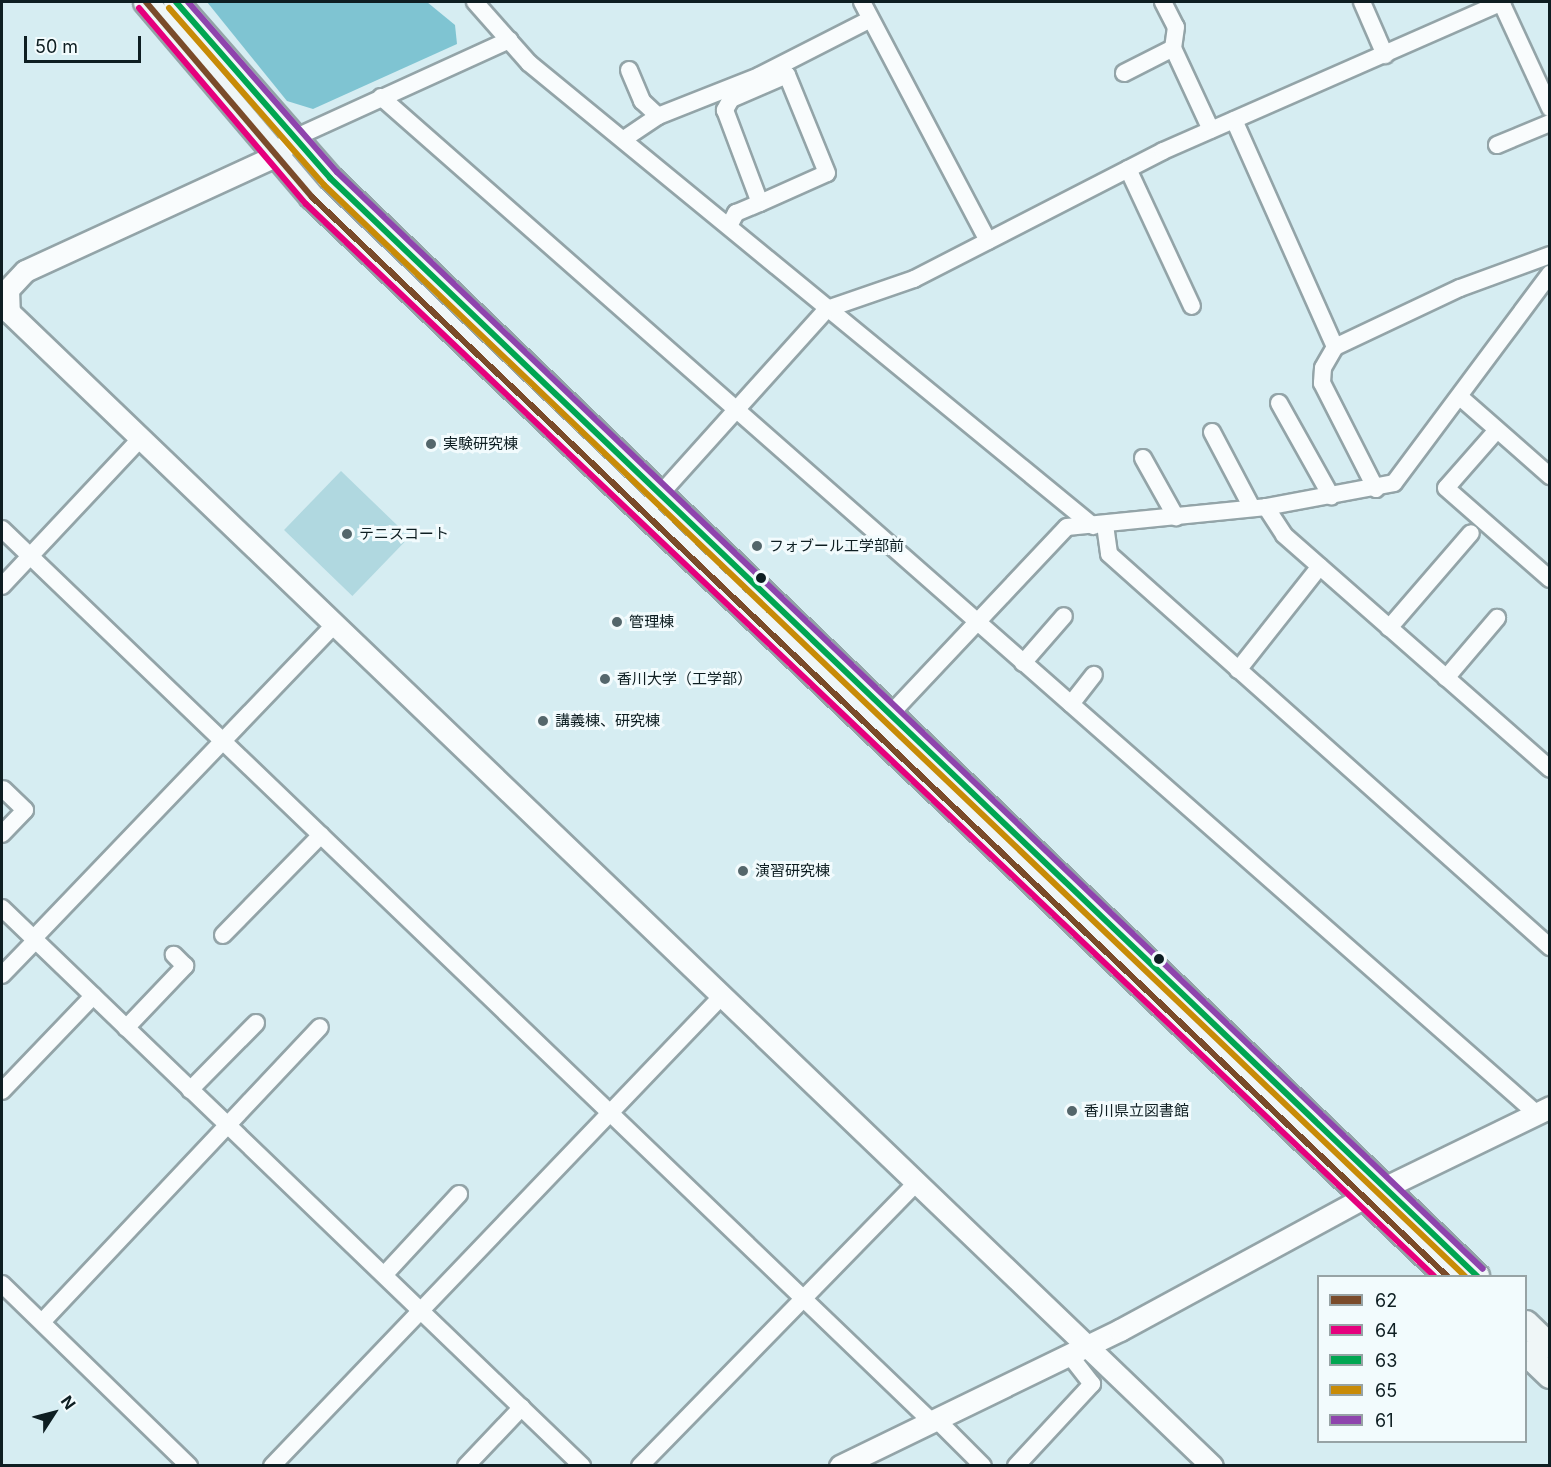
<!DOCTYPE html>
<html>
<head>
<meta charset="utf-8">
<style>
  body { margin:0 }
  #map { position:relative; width:1551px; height:1467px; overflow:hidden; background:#d6edf2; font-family:Inter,"Noto Sans JP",sans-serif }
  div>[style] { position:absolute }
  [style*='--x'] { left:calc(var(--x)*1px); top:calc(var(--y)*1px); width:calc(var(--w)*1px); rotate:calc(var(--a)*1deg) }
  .green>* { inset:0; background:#b0d8e0; transform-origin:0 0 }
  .water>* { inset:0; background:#7fc4d2 }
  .roads { filter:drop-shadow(2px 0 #93a4a8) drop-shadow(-2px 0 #93a4a8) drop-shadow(0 2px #93a4a8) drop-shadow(0 -2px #93a4a8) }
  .minor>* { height:16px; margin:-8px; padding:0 8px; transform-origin:8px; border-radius:8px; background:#f9fcfd }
  .tertiary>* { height:21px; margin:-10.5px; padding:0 10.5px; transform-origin:10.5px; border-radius:10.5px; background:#f9fcfd }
  .secondary>* { height:24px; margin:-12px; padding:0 12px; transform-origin:12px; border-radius:12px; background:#eff6f7 }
  .bus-1>* { height:6px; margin:-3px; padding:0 3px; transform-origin:3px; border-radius:3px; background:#7a4b2a }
  .bus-2>* { height:6px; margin:-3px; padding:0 3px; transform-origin:3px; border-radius:3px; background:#e5007d }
  .bus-3>* { height:6px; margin:-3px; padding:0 3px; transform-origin:3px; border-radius:3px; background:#00a651 }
  .bus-4>* { height:6px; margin:-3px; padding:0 3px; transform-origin:3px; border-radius:3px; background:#c88b07 }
  .bus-5>* { height:6px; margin:-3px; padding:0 3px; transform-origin:3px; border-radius:3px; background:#8e44ad }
  .dots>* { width:16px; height:16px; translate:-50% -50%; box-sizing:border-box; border:3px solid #f2fbfd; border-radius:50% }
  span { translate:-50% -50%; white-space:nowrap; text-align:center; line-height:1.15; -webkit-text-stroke:6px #f2fbfd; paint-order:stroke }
  .poi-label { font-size:15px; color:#0e1e22 }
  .left { translate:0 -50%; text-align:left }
  .frame { position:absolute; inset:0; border:3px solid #0e1e22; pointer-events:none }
  .legend { position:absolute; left:1317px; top:1275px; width:210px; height:168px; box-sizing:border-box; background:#f2fbfd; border:2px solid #97a3a5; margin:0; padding:8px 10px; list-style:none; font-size:18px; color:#0e1e22 }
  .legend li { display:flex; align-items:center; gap:12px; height:30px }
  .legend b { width:30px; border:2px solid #97a3a5 }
  .north { position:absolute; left:24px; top:1383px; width:60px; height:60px; -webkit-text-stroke:4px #f2fbfd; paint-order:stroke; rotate:54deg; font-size:16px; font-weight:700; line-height:24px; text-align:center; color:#0e1e22 }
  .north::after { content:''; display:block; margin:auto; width:21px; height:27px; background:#0e1e22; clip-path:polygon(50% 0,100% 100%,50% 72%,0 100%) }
  .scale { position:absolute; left:24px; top:36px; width:117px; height:27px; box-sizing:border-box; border:3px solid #0e1e22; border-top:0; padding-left:8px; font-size:18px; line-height:21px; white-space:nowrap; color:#0e1e22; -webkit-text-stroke:4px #f2fbfd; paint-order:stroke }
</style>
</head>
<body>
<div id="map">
  <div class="green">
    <div style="left:341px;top:471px;width:95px;height:82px;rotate:44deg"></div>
  </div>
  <div class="water">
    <div style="clip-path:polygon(207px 2px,427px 2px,455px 25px,457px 44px,313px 109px,287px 101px)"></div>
  </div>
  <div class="roads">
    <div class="minor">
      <div style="--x:475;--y:2;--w:81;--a:48.5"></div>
      <div style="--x:529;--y:63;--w:730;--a:39.38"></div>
      <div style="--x:862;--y:2;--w:270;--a:62.2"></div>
      <div style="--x:1163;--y:2;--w:28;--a:63"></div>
      <div style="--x:1176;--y:27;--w:21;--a:98"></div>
      <div style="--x:1173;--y:48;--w:90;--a:65.1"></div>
      <div style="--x:1362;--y:2;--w:58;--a:66.5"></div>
      <div style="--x:1501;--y:2;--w:117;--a:65.2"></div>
      <div style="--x:629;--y:70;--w:34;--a:67"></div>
      <div style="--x:642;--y:101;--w:22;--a:43"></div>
      <div style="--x:1124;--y:73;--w:55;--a:-27"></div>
      <div style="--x:381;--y:97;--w:1538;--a:41.34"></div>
      <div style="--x:1234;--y:120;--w:248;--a:66"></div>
      <div style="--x:1335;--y:347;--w:138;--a:-25.3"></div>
      <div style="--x:1460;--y:288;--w:96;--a:-20.1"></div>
      <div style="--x:292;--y:139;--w:239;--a:-24.5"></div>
      <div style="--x:624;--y:139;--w:41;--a:-34.1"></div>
      <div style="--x:658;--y:116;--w:109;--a:-21.6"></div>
      <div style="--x:759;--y:76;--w:123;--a:-27"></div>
      <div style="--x:1497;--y:145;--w:57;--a:-22.5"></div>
      <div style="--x:1128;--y:169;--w:151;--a:65"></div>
      <div style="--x:729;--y:226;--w:15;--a:-62"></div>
      <div style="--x:736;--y:213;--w:26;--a:-23"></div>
      <div style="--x:760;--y:203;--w:73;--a:-24.1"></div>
      <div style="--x:827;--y:173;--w:106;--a:-112.2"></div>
      <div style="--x:787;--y:75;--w:61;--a:156.8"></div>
      <div style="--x:731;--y:99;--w:13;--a:119"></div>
      <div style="--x:725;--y:110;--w:99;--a:69.4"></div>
      <div style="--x:1335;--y:347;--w:24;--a:120"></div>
      <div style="--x:1323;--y:368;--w:15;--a:94"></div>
      <div style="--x:1322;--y:383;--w:119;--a:63"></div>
      <div style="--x:1460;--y:397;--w:120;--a:41.3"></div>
      <div style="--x:1279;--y:403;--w:107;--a:60.8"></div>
      <div style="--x:1497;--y:430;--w:77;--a:131.3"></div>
      <div style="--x:1446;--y:488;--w:138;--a:41.2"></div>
      <div style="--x:1212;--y:432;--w:86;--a:62.2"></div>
      <div style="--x:1143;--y:458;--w:68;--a:60.8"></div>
      <div style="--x:1266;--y:507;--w:33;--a:57"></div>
      <div style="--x:1284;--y:535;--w:354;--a:41.3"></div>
      <div style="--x:646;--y:510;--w:270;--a:-48"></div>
      <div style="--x:827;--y:309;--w:92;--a:-19"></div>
      <div style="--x:914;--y:279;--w:280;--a:-27.2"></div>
      <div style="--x:1163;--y:151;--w:371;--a:-23.7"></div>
      <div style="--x:1105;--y:525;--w:29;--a:82"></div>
      <div style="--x:1109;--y:554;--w:591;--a:41.71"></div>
      <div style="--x:2;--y:529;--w:1288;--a:43.84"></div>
      <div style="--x:2;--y:586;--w:200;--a:-46.8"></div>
      <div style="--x:1389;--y:628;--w:125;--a:-49.2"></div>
      <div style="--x:1023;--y:663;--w:62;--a:-48.9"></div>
      <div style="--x:1238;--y:670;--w:132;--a:-51.7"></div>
      <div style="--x:1446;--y:678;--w:79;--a:-49.6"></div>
      <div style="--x:1071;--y:704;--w:37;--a:-52"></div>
      <div style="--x:883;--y:722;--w:268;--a:-46.7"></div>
      <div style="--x:1067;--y:527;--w:200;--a:-5.7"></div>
      <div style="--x:1266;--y:507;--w:130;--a:-10.6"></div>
      <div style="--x:1394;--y:483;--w:261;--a:-53.3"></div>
      <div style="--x:2;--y:834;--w:33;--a:-46"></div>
      <div style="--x:25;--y:810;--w:30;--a:-136"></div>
      <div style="--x:2;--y:908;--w:805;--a:43.89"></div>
      <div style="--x:223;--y:935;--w:140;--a:-45.6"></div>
      <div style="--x:33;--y:939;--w:434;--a:-46.2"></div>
      <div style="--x:2;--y:975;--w:47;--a:-45.9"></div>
      <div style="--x:126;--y:1028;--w:86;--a:-46.4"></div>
      <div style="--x:185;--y:966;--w:16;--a:-135"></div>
      <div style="--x:190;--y:1090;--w:94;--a:-45.4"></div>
      <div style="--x:2;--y:1091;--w:132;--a:-46.2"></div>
      <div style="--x:385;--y:1274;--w:109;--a:-47.2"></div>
      <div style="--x:2;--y:1284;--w:261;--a:44.2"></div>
      <div style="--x:42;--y:1322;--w:405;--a:-46.7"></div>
      <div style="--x:936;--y:1419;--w:66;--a:45"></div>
      <div style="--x:272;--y:1466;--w:651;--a:-46.25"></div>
      <div style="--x:466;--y:1466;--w:81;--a:-46.5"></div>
      <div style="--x:640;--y:1466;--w:397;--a:-45.7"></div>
      <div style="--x:1016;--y:1466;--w:112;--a:-47.2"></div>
      <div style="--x:1092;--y:1384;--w:37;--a:-128"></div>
    </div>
    <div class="tertiary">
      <div style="--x:286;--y:145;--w:18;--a:137"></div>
      <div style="--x:273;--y:157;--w:273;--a:155.3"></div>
      <div style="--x:25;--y:271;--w:25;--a:133"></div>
      <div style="--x:8;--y:289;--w:23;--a:88"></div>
      <div style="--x:9;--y:312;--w:1667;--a:43.81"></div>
      <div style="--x:840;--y:1466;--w:311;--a:-25.9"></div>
      <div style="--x:1120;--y:1330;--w:279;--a:-28.5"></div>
      <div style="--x:1365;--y:1197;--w:206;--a:-25.9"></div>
    </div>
    <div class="secondary">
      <div style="--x:146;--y:2;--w:256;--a:49.6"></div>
      <div style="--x:312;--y:197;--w:1566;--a:43.55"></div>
      <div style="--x:176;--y:2;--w:234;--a:48.8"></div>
      <div style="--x:330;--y:178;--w:1588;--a:43.75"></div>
      <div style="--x:1526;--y:1323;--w:33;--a:44"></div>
      <div style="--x:1526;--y:1353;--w:33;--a:44"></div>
    </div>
  </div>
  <div class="bus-1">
    <div style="--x:146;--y:2;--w:256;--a:49.6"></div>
    <div style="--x:312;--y:197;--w:1566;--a:43.55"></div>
  </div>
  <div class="bus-2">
    <div style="--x:139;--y:8;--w:257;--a:49.6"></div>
    <div style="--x:306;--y:204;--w:1556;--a:43.54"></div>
  </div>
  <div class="bus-3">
    <div style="--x:176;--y:2;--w:234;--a:48.8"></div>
    <div style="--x:330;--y:178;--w:1588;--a:43.75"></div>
  </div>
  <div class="bus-4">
    <div style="--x:169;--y:8;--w:235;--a:48.8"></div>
    <div style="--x:324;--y:185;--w:1579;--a:43.72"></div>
  </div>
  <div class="bus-5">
    <div style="--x:188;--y:2;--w:226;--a:48.8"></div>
    <div style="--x:337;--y:172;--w:1586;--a:43.75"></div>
  </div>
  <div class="dots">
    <div style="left:431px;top:444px;background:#54666b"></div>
    <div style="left:347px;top:534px;background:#54666b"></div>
    <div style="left:757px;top:546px;background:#54666b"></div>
    <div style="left:761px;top:578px;background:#0e1e22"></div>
    <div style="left:617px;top:622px;background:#54666b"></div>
    <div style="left:605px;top:679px;background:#54666b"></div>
    <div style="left:543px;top:721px;background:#54666b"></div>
    <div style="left:743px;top:871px;background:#54666b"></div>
    <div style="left:1159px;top:959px;background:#0e1e22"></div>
    <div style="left:1072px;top:1111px;background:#54666b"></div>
  </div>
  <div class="poi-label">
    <span class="left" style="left:443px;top:444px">実験研究棟</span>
    <span class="left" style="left:359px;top:534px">テニスコート</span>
    <span class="left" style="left:769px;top:546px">フォブール工学部前</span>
    <span class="left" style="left:629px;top:622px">管理棟</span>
    <span class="left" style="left:617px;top:679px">香川大学（工学部）</span>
    <span class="left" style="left:555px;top:721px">講義棟、研究棟</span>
    <span class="left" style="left:755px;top:871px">演習研究棟</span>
    <span class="left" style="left:1084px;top:1111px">香川県立図書館</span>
  </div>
  <div class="frame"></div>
  <ul class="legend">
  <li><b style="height:8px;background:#7a4b2a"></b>62</li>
  <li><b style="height:8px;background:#e5007d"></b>64</li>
  <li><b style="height:8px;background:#00a651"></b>63</li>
  <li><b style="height:8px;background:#c88b07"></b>65</li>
  <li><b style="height:8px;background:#8e44ad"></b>61</li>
  </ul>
  <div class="north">N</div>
  <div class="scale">50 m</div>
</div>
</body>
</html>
